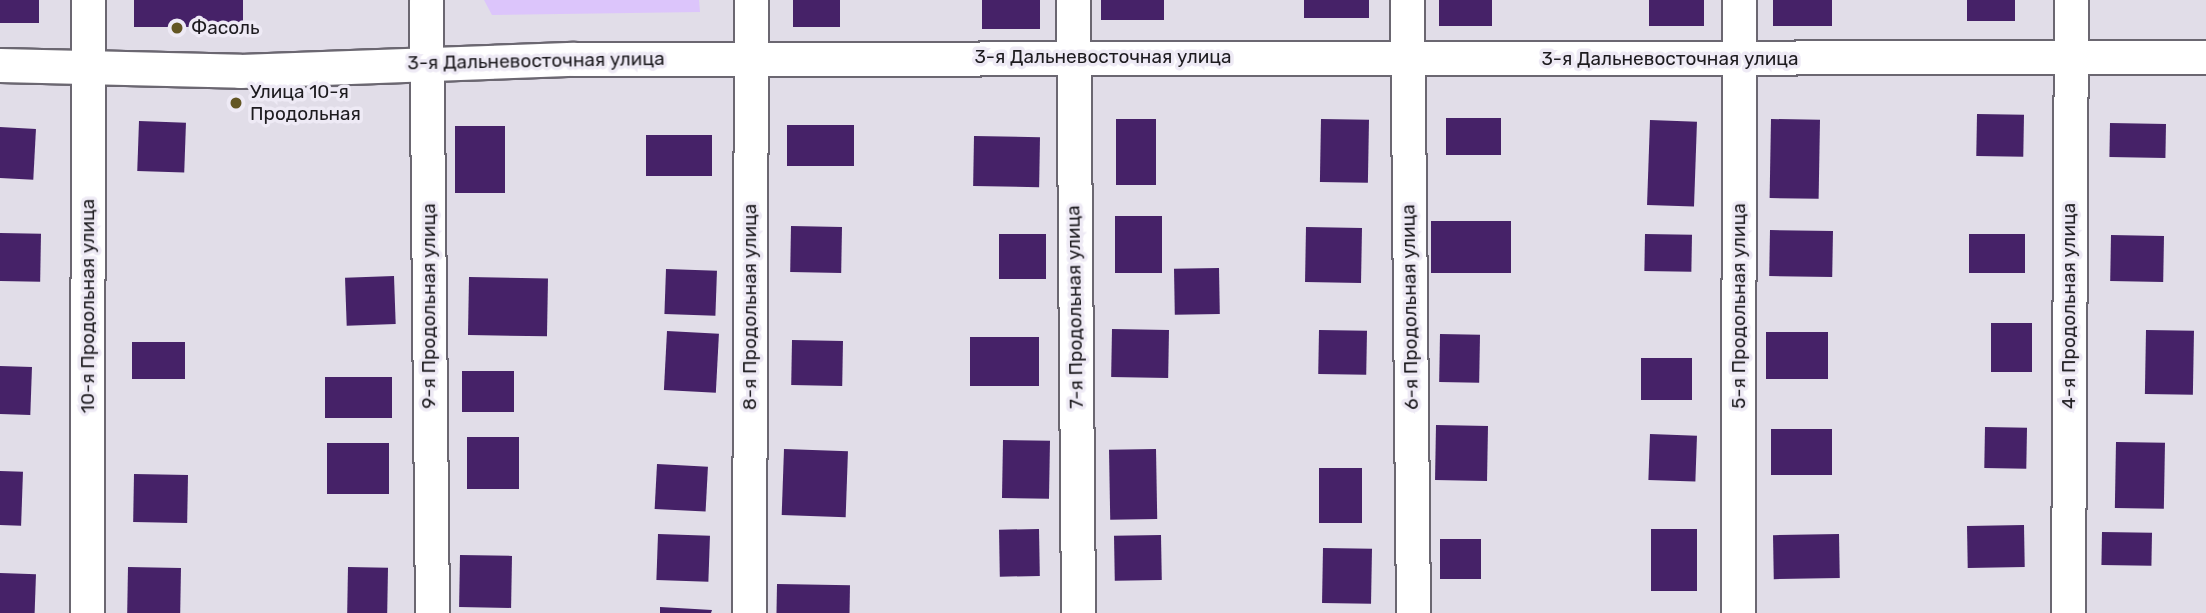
<!DOCTYPE html>
<html>
<head>
<meta charset="utf-8">
<style>
  body { margin:0 }
  #map { position:relative; width:2206px; height:613px; overflow:hidden; background:#e1dde8; font-family:Rubik,sans-serif }
  div>[style] { position:absolute }
  [style*='--x'] { left:calc(var(--x)*1px); top:calc(var(--y)*1px); width:calc(var(--w)*1px); rotate:calc(var(--a)*1deg) }
  .green>* { inset:0; background:#dcc5fb }
  .building>* { inset:0; background:#462268; transform-origin:0 0 }
  .roads { filter:drop-shadow(2px 0 #6b6771) drop-shadow(-2px 0 #6b6771) drop-shadow(0 2px #6b6771) drop-shadow(0 -2px #6b6771) }
  .street>* { height:33px; margin:-16.5px; padding:0 16.5px; transform-origin:16.5px; border-radius:16.5px; background:#fff }
  .dots>* { width:19px; height:19px; translate:-50% -50%; box-sizing:border-box; border:4px solid #eeeaf5; border-radius:50% }
  span { translate:-50% -50%; white-space:nowrap; text-align:center; line-height:1.15; -webkit-text-stroke:7px #eeeaf5; paint-order:stroke }
  .poi-label { font-size:19px; color:#1d1b1f }
  .left { translate:0 -50%; text-align:left }
  .street-label { font-size:19px; color:#1d1b1f }
</style>
</head>
<body>
<div id="map">
  <div class="green">
    <div style="clip-path:polygon(484px 0,699px 0,700px 12px,492px 15px)"></div>
  </div>
  <div class="building">
    <div style="left:0;top:0;width:39px;height:23px"></div>
    <div style="left:134px;top:0;width:109px;height:27px"></div>
    <div style="left:793px;top:0;width:47px;height:27px"></div>
    <div style="left:982px;top:0;width:58px;height:29px"></div>
    <div style="left:1101px;top:0;width:63px;height:20px"></div>
    <div style="left:1304px;top:0;width:65px;height:18px"></div>
    <div style="left:1439px;top:0;width:53px;height:26px"></div>
    <div style="left:1649px;top:0;width:55px;height:26px"></div>
    <div style="left:1773px;top:0;width:59px;height:26px"></div>
    <div style="left:1967px;top:0;width:48px;height:21px"></div>
    <div style="left:1977px;top:114px;width:47px;height:42px;rotate:1deg"></div>
    <div style="left:1446px;top:118px;width:55px;height:37px"></div>
    <div style="left:1116px;top:119px;width:40px;height:66px"></div>
    <div style="left:1321px;top:119px;width:48px;height:63px;rotate:1deg"></div>
    <div style="left:1771px;top:119px;width:49px;height:79px;rotate:1deg"></div>
    <div style="left:1650px;top:120px;width:47px;height:85px;rotate:2deg"></div>
    <div style="left:139px;top:121px;width:47px;height:50px;rotate:2deg"></div>
    <div style="left:2110px;top:123px;width:56px;height:34px;rotate:1deg"></div>
    <div style="left:787px;top:125px;width:67px;height:41px"></div>
    <div style="left:455px;top:126px;width:50px;height:67px"></div>
    <div style="left:0;top:127px;width:36px;height:51px;rotate:3deg"></div>
    <div style="left:646px;top:135px;width:66px;height:41px"></div>
    <div style="left:974px;top:136px;width:66px;height:50px;rotate:1deg"></div>
    <div style="left:1115px;top:216px;width:47px;height:57px"></div>
    <div style="left:1431px;top:221px;width:80px;height:52px"></div>
    <div style="left:791px;top:226px;width:51px;height:46px;rotate:1deg"></div>
    <div style="left:1306px;top:227px;width:56px;height:55px;rotate:1deg"></div>
    <div style="left:1770px;top:230px;width:63px;height:46px;rotate:1deg"></div>
    <div style="left:0;top:233px;width:41px;height:48px;rotate:1deg"></div>
    <div style="left:1046px;top:234px;width:45px;height:47px;rotate:90deg"></div>
    <div style="left:1645px;top:234px;width:47px;height:37px;rotate:1deg"></div>
    <div style="left:1969px;top:234px;width:56px;height:39px"></div>
    <div style="left:2111px;top:235px;width:53px;height:46px;rotate:1deg"></div>
    <div style="left:1219px;top:268px;width:46px;height:45px;rotate:89deg"></div>
    <div style="left:666px;top:269px;width:51px;height:45px;rotate:2deg"></div>
    <div style="left:394px;top:276px;width:48px;height:49px;rotate:88deg"></div>
    <div style="left:469px;top:277px;width:79px;height:58px;rotate:1deg"></div>
    <div style="left:1991px;top:323px;width:41px;height:49px"></div>
    <div style="left:1112px;top:329px;width:57px;height:48px;rotate:1deg"></div>
    <div style="left:1319px;top:330px;width:48px;height:44px;rotate:1deg"></div>
    <div style="left:2146px;top:330px;width:48px;height:64px;rotate:1deg"></div>
    <div style="left:667px;top:331px;width:52px;height:59px;rotate:3deg"></div>
    <div style="left:1766px;top:332px;width:62px;height:47px"></div>
    <div style="left:1440px;top:334px;width:40px;height:48px;rotate:1deg"></div>
    <div style="left:970px;top:337px;width:69px;height:49px"></div>
    <div style="left:792px;top:340px;width:51px;height:45px;rotate:1deg"></div>
    <div style="left:132px;top:342px;width:53px;height:37px"></div>
    <div style="left:1641px;top:358px;width:51px;height:42px"></div>
    <div style="left:0;top:366px;width:32px;height:48px;rotate:2deg"></div>
    <div style="left:462px;top:371px;width:52px;height:41px"></div>
    <div style="left:325px;top:377px;width:67px;height:41px"></div>
    <div style="left:1436px;top:425px;width:52px;height:55px;rotate:1deg"></div>
    <div style="left:1985px;top:427px;width:42px;height:41px;rotate:1deg"></div>
    <div style="left:1832px;top:429px;width:46px;height:61px;rotate:90deg"></div>
    <div style="left:1650px;top:434px;width:47px;height:46px;rotate:2deg"></div>
    <div style="left:467px;top:437px;width:52px;height:52px"></div>
    <div style="left:1003px;top:440px;width:47px;height:58px;rotate:1deg"></div>
    <div style="left:2116px;top:442px;width:49px;height:66px;rotate:1deg"></div>
    <div style="left:327px;top:443px;width:62px;height:51px"></div>
    <div style="left:784px;top:449px;width:64px;height:66px;rotate:2deg"></div>
    <div style="left:1156px;top:449px;width:70px;height:47px;rotate:89deg"></div>
    <div style="left:657px;top:464px;width:51px;height:45px;rotate:3deg"></div>
    <div style="left:1319px;top:468px;width:43px;height:55px"></div>
    <div style="left:0;top:471px;width:23px;height:54px;rotate:2deg"></div>
    <div style="left:134px;top:474px;width:54px;height:48px;rotate:1deg"></div>
    <div style="left:2024px;top:525px;width:42px;height:57px;rotate:89deg"></div>
    <div style="left:1039px;top:529px;width:47px;height:40px;rotate:89deg"></div>
    <div style="left:1651px;top:529px;width:46px;height:62px"></div>
    <div style="left:2102px;top:532px;width:50px;height:33px;rotate:1deg"></div>
    <div style="left:658px;top:534px;width:52px;height:46px;rotate:2deg"></div>
    <div style="left:1839px;top:534px;width:44px;height:66px;rotate:89deg"></div>
    <div style="left:1161px;top:535px;width:45px;height:47px;rotate:89deg"></div>
    <div style="left:1440px;top:539px;width:41px;height:40px"></div>
    <div style="left:1323px;top:548px;width:49px;height:55px;rotate:1deg"></div>
    <div style="left:460px;top:555px;width:52px;height:52px;rotate:1deg"></div>
    <div style="left:128px;top:567px;width:53px;height:46px;rotate:1deg"></div>
    <div style="left:348px;top:567px;width:40px;height:46px;rotate:1deg"></div>
    <div style="left:0;top:573px;width:36px;height:40px;rotate:2deg"></div>
    <div style="left:777px;top:584px;width:73px;height:29px;rotate:1deg"></div>
    <div style="clip-path:polygon(660px 607px,712px 610px,711px 613px,660px 613px)"></div>
  </div>
  <div class="roads">
    <div class="street">
      <div style="--x:426;--y:0;--w:613;--a:89.44"></div>
      <div style="--x:1073;--y:0;--w:613;--a:89.53"></div>
      <div style="--x:1407;--y:0;--w:613;--a:89.44"></div>
      <div style="--x:0;--y:65;--w:240;--a:1.4"></div>
      <div style="--x:240;--y:71;--w:334;--a:-2.1"></div>
      <div style="--x:574;--y:59;--w:1632;--a:-0.07"></div>
      <div style="--x:87;--y:613;--w:613;--a:-89.91"></div>
      <div style="--x:749;--y:613;--w:613;--a:-89.81"></div>
      <div style="--x:1738;--y:613;--w:613;--a:-89.91"></div>
      <div style="--x:2068;--y:613;--w:613;--a:-89.72"></div>
    </div>
  </div>
  <div class="dots">
    <div style="left:177px;top:28px;background:#635623"></div>
    <div style="left:236px;top:103px;background:#635623"></div>
  </div>
  <div class="poi-label">
    <span class="left" style="left:191px;top:28px">Фасоль</span>
    <span class="left" style="left:250px;top:103px">Улица 10-я<br>Продольная</span>
  </div>
  <div class="street-label">
    <span style="left:1103px;top:57px">3-я Дальневосточная улица</span>
    <span style="left:1670px;top:59px">3-я Дальневосточная улица</span>
    <span style="left:536px;top:61px;rotate:-1deg">3-я Дальневосточная улица</span>
    <span style="left:88px;top:306px;rotate:-90deg">10-я Продольная улица</span>
    <span style="left:429px;top:306px;rotate:-90deg">9-я Продольная улица</span>
    <span style="left:1739px;top:306px;rotate:-90deg">5-я Продольная улица</span>
    <span style="left:2069px;top:306px;rotate:-90deg">4-я Продольная улица</span>
    <span style="left:750px;top:307px;rotate:-90deg">8-я Продольная улица</span>
    <span style="left:1075px;top:307px;rotate:-91deg">7-я Продольная улица</span>
    <span style="left:1410px;top:307px;rotate:-91deg">6-я Продольная улица</span>
  </div>
</div>
</body>
</html>
